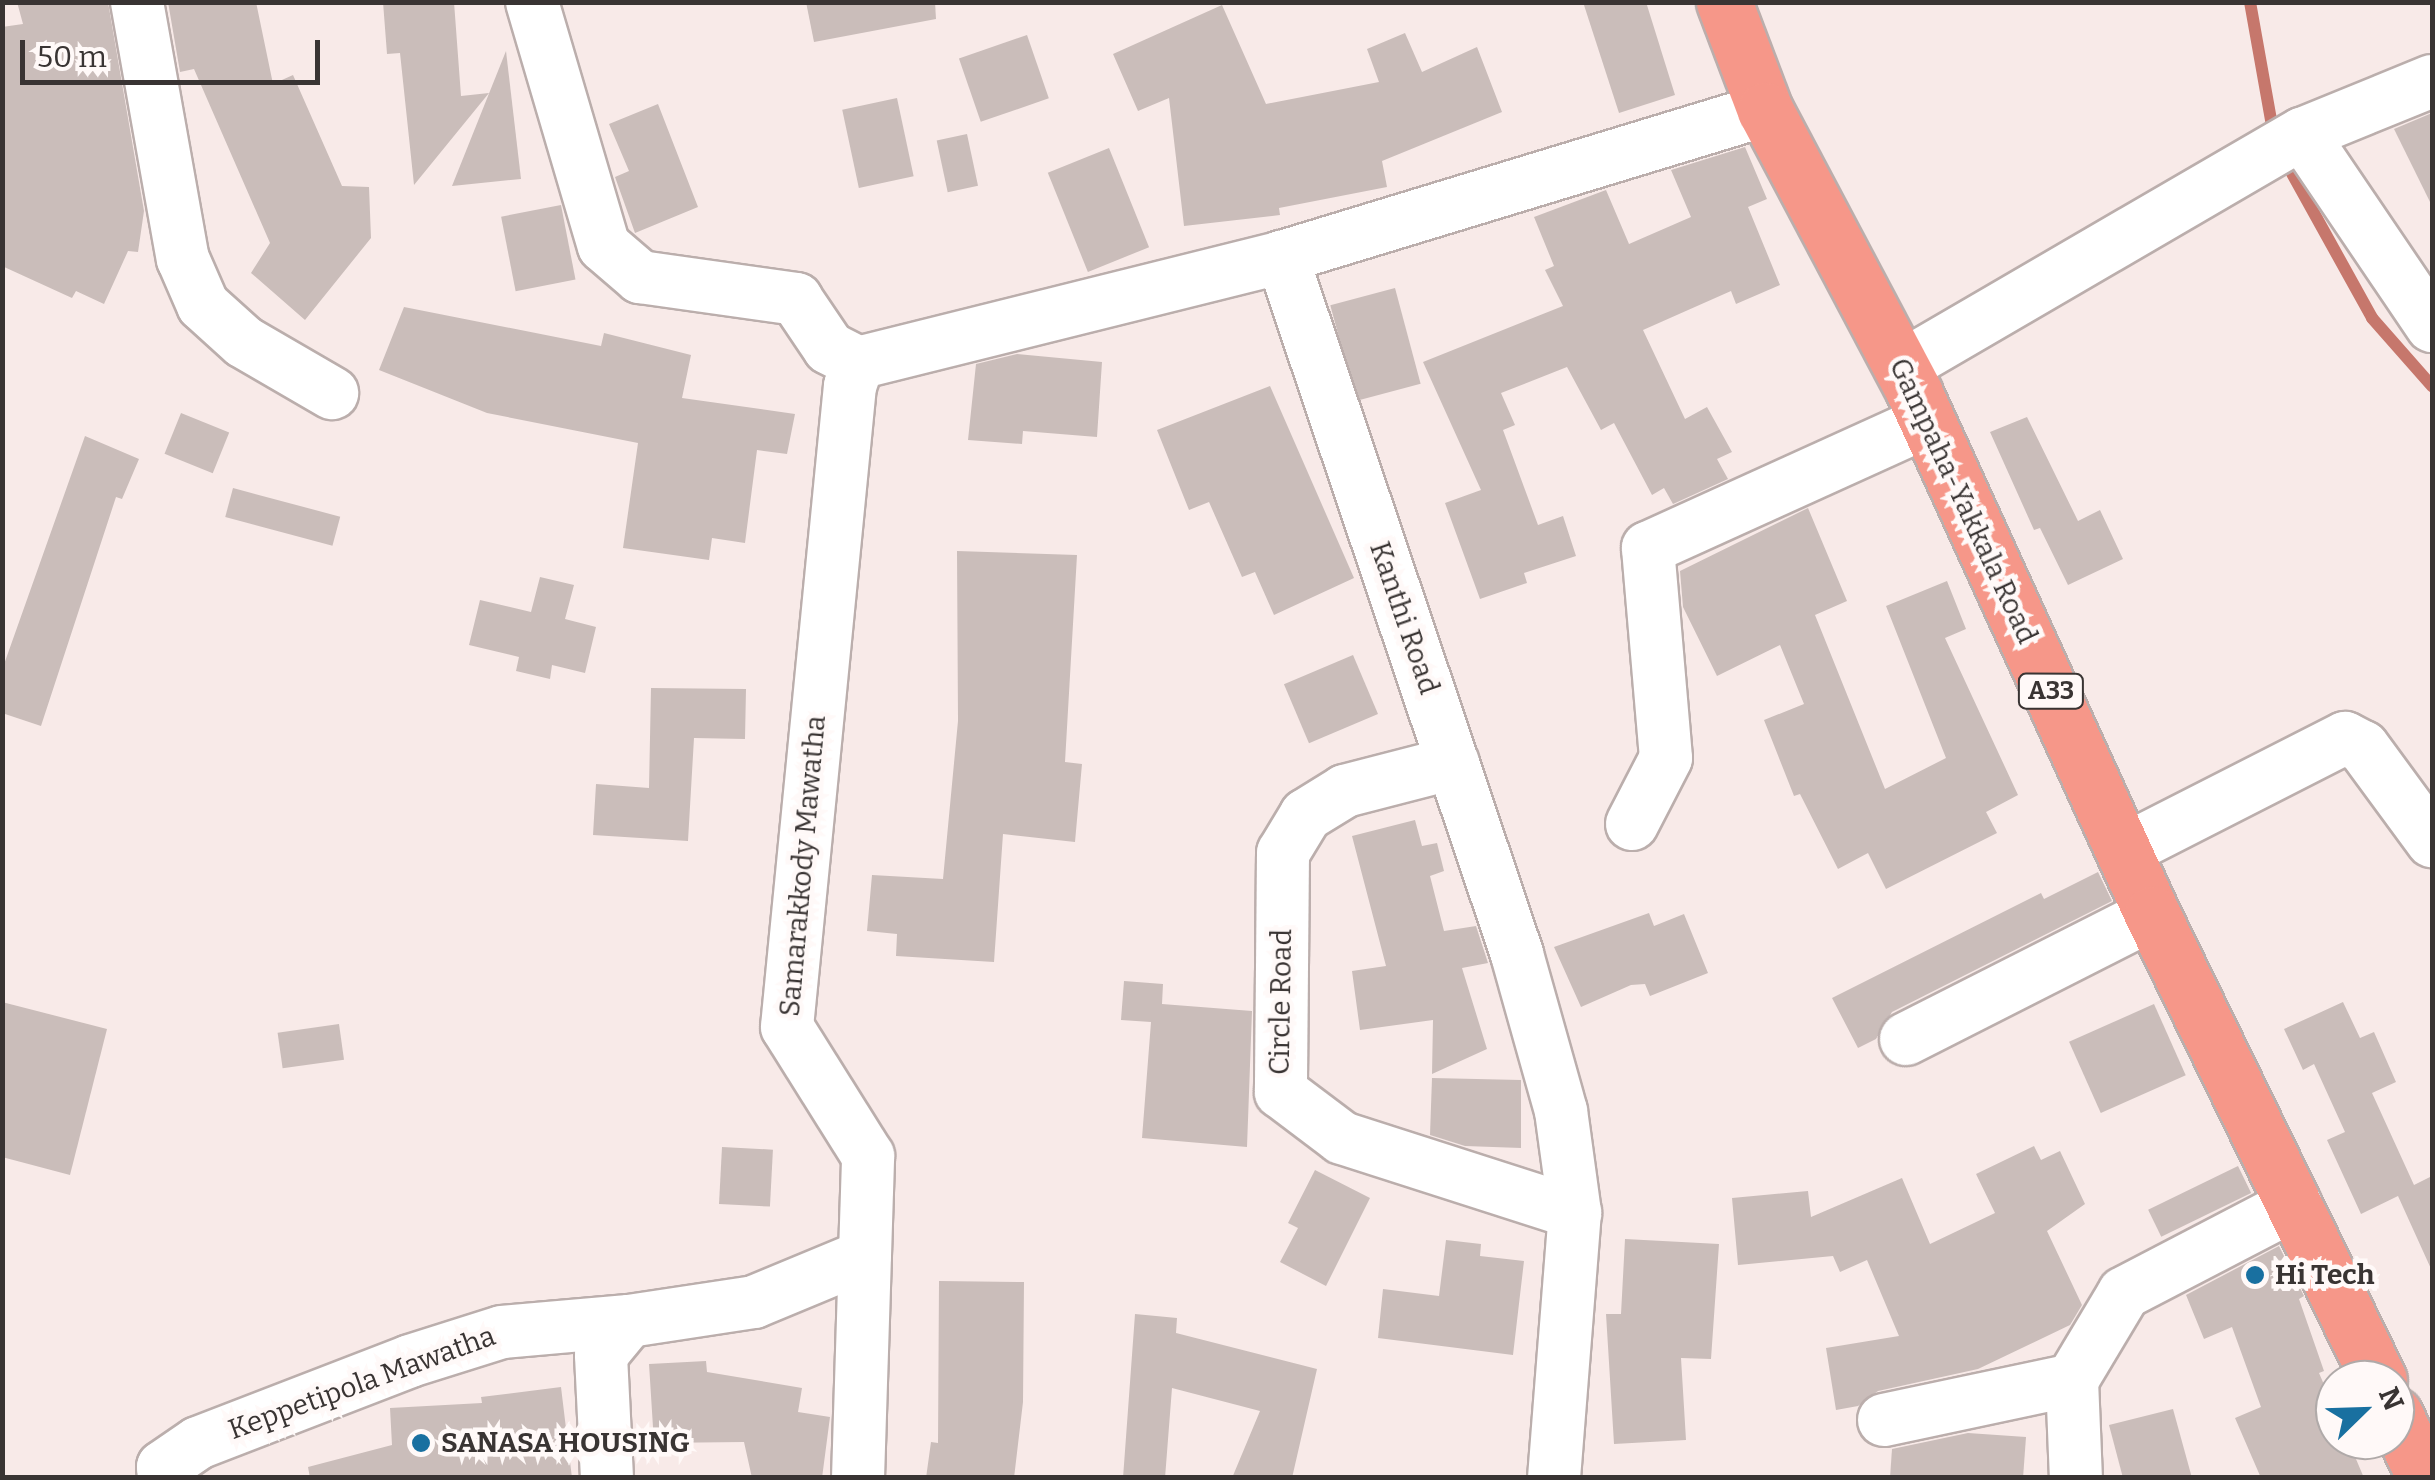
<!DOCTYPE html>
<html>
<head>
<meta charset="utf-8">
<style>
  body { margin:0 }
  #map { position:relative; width:2435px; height:1480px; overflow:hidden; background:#f8eae8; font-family:Bitter,serif }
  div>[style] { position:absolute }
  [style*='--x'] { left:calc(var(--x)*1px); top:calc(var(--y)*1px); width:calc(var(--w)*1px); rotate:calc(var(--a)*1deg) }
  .stream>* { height:12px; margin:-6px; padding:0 6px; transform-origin:6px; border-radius:6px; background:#c6776c }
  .building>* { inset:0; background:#cabdba; transform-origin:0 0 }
  .roads { filter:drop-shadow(2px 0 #bbaeac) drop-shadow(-2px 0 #bbaeac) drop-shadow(0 2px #bbaeac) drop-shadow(0 -2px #bbaeac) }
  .minor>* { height:52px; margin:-26px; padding:0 26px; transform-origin:26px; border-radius:26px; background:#fff }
  .highway>* { height:55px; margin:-27.5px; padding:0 27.5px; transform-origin:27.5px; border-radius:27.5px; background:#f69789 }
  .dots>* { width:28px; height:28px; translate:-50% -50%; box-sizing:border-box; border:5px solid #fff9f8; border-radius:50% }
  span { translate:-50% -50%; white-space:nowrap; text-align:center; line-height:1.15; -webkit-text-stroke:9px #fff9f8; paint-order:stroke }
  .shield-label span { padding:2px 8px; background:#fff9f8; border:2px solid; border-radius:8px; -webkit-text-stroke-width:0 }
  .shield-label { font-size:25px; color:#393433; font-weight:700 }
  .street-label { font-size:28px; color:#393433 }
  .poi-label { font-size:28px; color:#393433; font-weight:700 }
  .left { translate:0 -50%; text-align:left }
  .frame { position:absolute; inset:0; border:5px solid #393433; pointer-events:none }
  .north { position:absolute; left:2315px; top:1360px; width:100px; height:100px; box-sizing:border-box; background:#fff9f8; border:2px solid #b0aaa9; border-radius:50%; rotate:67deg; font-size:28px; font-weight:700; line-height:40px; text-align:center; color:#393433 }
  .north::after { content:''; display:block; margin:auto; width:35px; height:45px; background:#1970a0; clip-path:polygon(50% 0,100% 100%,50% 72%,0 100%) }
  .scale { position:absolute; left:20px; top:40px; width:300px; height:45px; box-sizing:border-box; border:5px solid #393433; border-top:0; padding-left:12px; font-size:30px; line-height:35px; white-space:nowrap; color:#393433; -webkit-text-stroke:8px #fff9f8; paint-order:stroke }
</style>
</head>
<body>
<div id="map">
  <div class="stream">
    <div style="--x:2250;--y:2;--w:137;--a:79.9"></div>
    <div style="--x:2284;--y:159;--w:182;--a:61"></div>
    <div style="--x:2372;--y:318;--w:91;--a:48.6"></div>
  </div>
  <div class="building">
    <div style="clip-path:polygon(17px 2px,108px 2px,144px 211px,138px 252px,128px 251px,104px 304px,76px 291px,72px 298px,2px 266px,2px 27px,23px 24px)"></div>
    <div style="clip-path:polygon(168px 2px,256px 2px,273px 84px,293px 75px,342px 186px,369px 187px,371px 238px,305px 320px,251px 273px,270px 243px,194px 69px,180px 72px)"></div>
    <div style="clip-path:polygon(383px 2px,454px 2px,461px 96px,489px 93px,414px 185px,400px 53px,387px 54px)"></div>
    <div style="clip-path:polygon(806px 2px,935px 2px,936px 19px,814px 42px)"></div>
    <div style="clip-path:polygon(1583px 2px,1646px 2px,1675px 95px,1619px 113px)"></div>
    <div style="clip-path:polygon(1222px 5px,1266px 104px,1379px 82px,1367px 49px,1405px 33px,1422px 72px,1477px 47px,1502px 112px,1382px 161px,1387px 187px,1279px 208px,1280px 215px,1184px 226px,1169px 98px,1138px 111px,1113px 54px)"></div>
    <div style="left:1027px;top:35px;width:67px;height:72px;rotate:71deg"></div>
    <div style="clip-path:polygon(506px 51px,521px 179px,452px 186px)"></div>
    <div style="left:897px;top:98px;width:80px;height:56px;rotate:78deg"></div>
    <div style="clip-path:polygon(658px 104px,698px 207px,635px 233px,615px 177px,629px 171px,609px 124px)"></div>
    <div style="clip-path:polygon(2432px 113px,2432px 206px,2394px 129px)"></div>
    <div style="left:967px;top:134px;width:53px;height:31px;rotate:78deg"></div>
    <div style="clip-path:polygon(1745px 147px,1767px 199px,1748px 207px,1780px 285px,1736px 304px,1731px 291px,1643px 330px,1685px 419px,1707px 407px,1732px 452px,1717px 459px,1728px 479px,1673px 504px,1664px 488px,1652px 495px,1614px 423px,1601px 430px,1567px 367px,1501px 393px,1515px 425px,1503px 430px,1538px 525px,1563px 516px,1576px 556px,1524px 573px,1527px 583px,1480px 599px,1445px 503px,1481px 490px,1423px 362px,1563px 306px,1545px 270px,1554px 266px,1534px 217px,1606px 190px,1629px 244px,1691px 217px,1671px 170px)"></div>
    <div style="left:1109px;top:148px;width:107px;height:66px;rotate:68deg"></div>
    <div style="left:561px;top:205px;width:76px;height:61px;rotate:79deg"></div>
    <div style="left:1395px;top:288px;width:99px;height:67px;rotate:75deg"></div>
    <div style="clip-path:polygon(404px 307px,601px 346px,604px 333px,691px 355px,682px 398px,795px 414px,787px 454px,757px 450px,745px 543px,712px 538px,709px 560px,623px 548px,638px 443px,487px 413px,379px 370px)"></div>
    <div style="clip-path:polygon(1017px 354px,1102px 362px,1097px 437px,1023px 431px,1022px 444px,968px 440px,976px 364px)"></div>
    <div style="clip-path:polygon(1270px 386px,1354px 578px,1274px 615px,1255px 572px,1242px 577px,1209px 502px,1189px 510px,1157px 430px)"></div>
    <div style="left:181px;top:413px;width:52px;height:44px;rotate:22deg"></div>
    <div style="clip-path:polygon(2027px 417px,2078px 521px,2100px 510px,2123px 559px,2068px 585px,2040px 528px,2034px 530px,1990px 432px)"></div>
    <div style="clip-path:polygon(85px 436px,139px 459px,122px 499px,116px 497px,41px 726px,2px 713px,2px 670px)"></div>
    <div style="left:233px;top:488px;width:111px;height:30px;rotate:15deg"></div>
    <div style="clip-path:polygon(1808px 508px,1847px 601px,1815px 615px,1885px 789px,1946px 758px,1886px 606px,1947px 581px,1966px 629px,1945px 638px,2018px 795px,1986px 812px,1997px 833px,1886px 889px,1868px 853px,1838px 869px,1800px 794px,1794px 796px,1764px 720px,1804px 704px,1780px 645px,1717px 676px,1683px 607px,1680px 571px)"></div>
    <div style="clip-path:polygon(957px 551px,1077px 555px,1065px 762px,1082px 764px,1075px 842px,1003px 834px,994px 962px,896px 956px,897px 934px,867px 931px,872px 875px,943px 879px,958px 721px)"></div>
    <div style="clip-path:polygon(540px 577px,574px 585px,565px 619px,596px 627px,585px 673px,552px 665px,550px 679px,516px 671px,519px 657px,469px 645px,480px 600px,531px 612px)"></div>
    <div style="left:1353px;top:655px;width:64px;height:75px;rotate:67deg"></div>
    <div style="clip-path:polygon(651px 688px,746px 689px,745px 739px,694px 738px,688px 841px,593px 835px,596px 784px,649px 788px)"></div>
    <div style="clip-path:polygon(1415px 820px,1422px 846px,1437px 843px,1444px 871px,1430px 876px,1444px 931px,1476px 926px,1488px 963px,1462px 968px,1487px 1049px,1432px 1074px,1433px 1020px,1360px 1030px,1352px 971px,1386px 966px,1352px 836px)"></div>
    <div style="clip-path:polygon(2098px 872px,2112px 901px,1892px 1012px,1876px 1039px,1858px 1048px,1832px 998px,2041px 893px,2044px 899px)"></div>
    <div style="clip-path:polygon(1649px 913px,1654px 926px,1684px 914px,1708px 973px,1650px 996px,1645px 984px,1631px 985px,1581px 1007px,1554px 947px)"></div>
    <div style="clip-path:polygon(1124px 981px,1163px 984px,1162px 1004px,1252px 1011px,1247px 1147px,1142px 1138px,1151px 1022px,1121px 1020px)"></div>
    <div style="clip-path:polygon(2px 1002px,107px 1029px,70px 1175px,2px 1157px)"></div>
    <div style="clip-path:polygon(2343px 1002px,2360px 1038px,2374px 1032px,2396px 1082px,2372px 1093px,2414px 1185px,2432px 1176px,2432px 1271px,2398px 1196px,2361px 1214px,2327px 1140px,2345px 1132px,2314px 1064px,2303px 1070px,2284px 1029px)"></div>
    <div style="left:2154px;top:1004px;width:78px;height:93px;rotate:66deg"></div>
    <div style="left:339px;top:1024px;width:36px;height:62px;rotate:82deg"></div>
    <div style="clip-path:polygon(1432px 1078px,1521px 1080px,1521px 1148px,1465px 1146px,1430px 1135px)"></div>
    <div style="clip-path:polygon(2034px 1146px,2041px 1160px,2060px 1151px,2085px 1204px,2047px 1231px,2082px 1305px,2070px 1325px,1978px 1369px,1878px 1391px,1858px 1406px,1836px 1410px,1826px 1348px,1899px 1336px,1867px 1260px,1840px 1272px,1833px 1256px,1738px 1265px,1732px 1198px,1808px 1191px,1811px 1217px,1902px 1178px,1930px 1244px,1995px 1213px,1976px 1174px)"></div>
    <div style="left:722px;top:1147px;width:51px;height:57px;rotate:3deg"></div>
    <div style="left:2238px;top:1166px;width:30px;height:100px;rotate:64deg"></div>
    <div style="clip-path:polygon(1315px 1170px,1370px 1198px,1326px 1286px,1280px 1262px,1298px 1228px,1288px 1223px)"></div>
    <div style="clip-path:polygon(1625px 1239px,1719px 1244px,1711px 1359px,1681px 1358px,1686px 1440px,1614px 1444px,1606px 1314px,1621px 1314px)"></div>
    <div style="clip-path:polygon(1446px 1240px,1481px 1244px,1480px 1256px,1524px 1261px,1513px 1355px,1378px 1338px,1383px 1289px,1439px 1296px)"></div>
    <div style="clip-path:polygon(2279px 1246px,2304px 1296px,2299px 1299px,2324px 1371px,2319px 1373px,2335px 1410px,2335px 1440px,2348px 1440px,2364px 1478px,2261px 1478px,2235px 1418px,2261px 1407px,2232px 1327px,2204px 1339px,2186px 1295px)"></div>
    <div style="clip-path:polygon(939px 1281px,1024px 1282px,1023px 1402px,1014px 1478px,926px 1478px,931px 1442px,938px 1443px)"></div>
    <div style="clip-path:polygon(1135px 1314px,1177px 1318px,1176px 1333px,1317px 1369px,1292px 1478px,1232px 1478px,1260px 1411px,1172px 1388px,1165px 1478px,1123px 1478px)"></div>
    <div style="clip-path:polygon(706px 1361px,707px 1372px,802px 1388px,798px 1412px,830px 1417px,822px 1478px,752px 1478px,744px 1442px,654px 1443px,649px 1364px)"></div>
    <div style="clip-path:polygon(561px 1387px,572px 1478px,310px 1478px,308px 1467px,392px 1445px,390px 1408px,482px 1403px,481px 1397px)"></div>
    <div style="clip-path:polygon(2173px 1409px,2192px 1478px,2123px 1478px,2109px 1425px)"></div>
    <div style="clip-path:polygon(1968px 1433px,2026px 1437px,2023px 1478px,1890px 1478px,1892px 1449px)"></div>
  </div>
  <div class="roads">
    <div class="minor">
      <div style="--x:137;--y:2;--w:261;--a:79.9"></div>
      <div style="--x:183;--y:259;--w:50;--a:66.5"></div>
      <div style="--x:203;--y:305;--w:55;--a:42.1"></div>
      <div style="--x:244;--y:342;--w:102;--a:30.1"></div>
      <div style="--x:532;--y:2;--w:254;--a:73.6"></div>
      <div style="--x:604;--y:246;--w:48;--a:40.7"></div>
      <div style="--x:640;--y:277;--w:158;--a:8"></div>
      <div style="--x:796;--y:299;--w:59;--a:56"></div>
      <div style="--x:829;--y:348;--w:33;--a:27"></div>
      <div style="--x:2302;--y:134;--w:232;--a:55.9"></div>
      <div style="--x:1901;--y:367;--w:464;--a:-30.2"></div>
      <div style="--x:2302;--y:134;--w:140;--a:-22.2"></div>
      <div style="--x:1453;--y:763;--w:112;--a:165.5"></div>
      <div style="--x:1345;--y:791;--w:46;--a:148.4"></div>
      <div style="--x:1306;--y:815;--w:44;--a:121.2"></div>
      <div style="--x:1283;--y:853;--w:239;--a:90.5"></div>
      <div style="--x:1281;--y:1092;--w:76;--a:37"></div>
      <div style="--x:1342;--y:1138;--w:245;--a:17.8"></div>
      <div style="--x:1632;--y:824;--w:74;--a:-62.7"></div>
      <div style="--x:1666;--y:758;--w:211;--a:-94.9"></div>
      <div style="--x:1648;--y:548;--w:305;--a:-24.4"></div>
      <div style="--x:2125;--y:850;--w:247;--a:-27"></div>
      <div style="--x:2345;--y:738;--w:20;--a:27"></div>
      <div style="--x:2363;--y:747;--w:117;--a:53.7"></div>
      <div style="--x:1906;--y:1039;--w:276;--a:-26.9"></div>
      <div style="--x:2072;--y:1380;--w:98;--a:87.7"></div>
      <div style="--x:1884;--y:1420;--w:192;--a:-12"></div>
      <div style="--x:2072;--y:1380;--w:101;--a:-59.1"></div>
      <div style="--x:2124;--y:1293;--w:193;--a:-27.5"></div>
      <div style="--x:164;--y:1478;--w:11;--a:-95"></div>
      <div style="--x:163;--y:1467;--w:42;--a:-34.4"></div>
      <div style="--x:198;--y:1443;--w:227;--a:-21.1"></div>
      <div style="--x:410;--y:1361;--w:96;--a:-17.5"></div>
      <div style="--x:502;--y:1332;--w:127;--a:-5"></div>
      <div style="--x:607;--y:1478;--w:123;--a:-92.8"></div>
      <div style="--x:601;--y:1355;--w:44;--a:-50.5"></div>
      <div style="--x:629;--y:1321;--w:126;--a:-8.6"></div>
      <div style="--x:754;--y:1302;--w:120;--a:-22.5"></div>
      <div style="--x:858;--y:1478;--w:322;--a:-88.2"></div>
      <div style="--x:868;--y:1156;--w:152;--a:-122.1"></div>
      <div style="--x:787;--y:1027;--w:644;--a:-84.39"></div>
      <div style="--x:850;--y:386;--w:24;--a:-71"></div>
      <div style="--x:858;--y:363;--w:437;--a:-14"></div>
      <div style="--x:1554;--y:1478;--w:266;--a:-85.5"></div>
      <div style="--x:1575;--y:1213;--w:103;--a:-97.8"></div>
      <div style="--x:1561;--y:1111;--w:163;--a:-105.7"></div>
      <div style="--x:1517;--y:954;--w:736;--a:-108.63"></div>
      <div style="--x:1282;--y:257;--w:505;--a:-16.93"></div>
    </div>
    <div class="highway">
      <div style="--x:1724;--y:2;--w:116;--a:69.2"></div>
      <div style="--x:1765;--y:110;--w:319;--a:62.1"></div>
      <div style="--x:1914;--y:392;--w:574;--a:65.49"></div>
      <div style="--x:2152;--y:914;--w:518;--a:64.03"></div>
      <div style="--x:2395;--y:1415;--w:70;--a:64.5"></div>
    </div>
  </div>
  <div class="dots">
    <div style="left:2255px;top:1275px;background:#1970a0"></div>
    <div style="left:421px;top:1443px;background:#1970a0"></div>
  </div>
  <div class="shield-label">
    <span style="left:2051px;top:691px">A33</span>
  </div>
  <div class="street-label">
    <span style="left:1963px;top:501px;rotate:65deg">Gampaha-Yakkala Road</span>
    <span style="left:1404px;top:618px;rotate:71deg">Kanthi Road</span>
    <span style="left:803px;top:866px;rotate:-85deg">Samarakkody Mawatha</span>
    <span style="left:1281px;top:1002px;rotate:-89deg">Circle Road</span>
    <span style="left:362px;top:1383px;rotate:-20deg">Keppetipola Mawatha</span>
  </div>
  <div class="poi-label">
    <span class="left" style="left:2275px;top:1275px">Hi Tech</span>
    <span class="left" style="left:441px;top:1443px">SANASA HOUSING</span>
  </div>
  <div class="frame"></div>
  <div class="north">N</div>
  <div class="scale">50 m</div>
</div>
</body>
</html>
